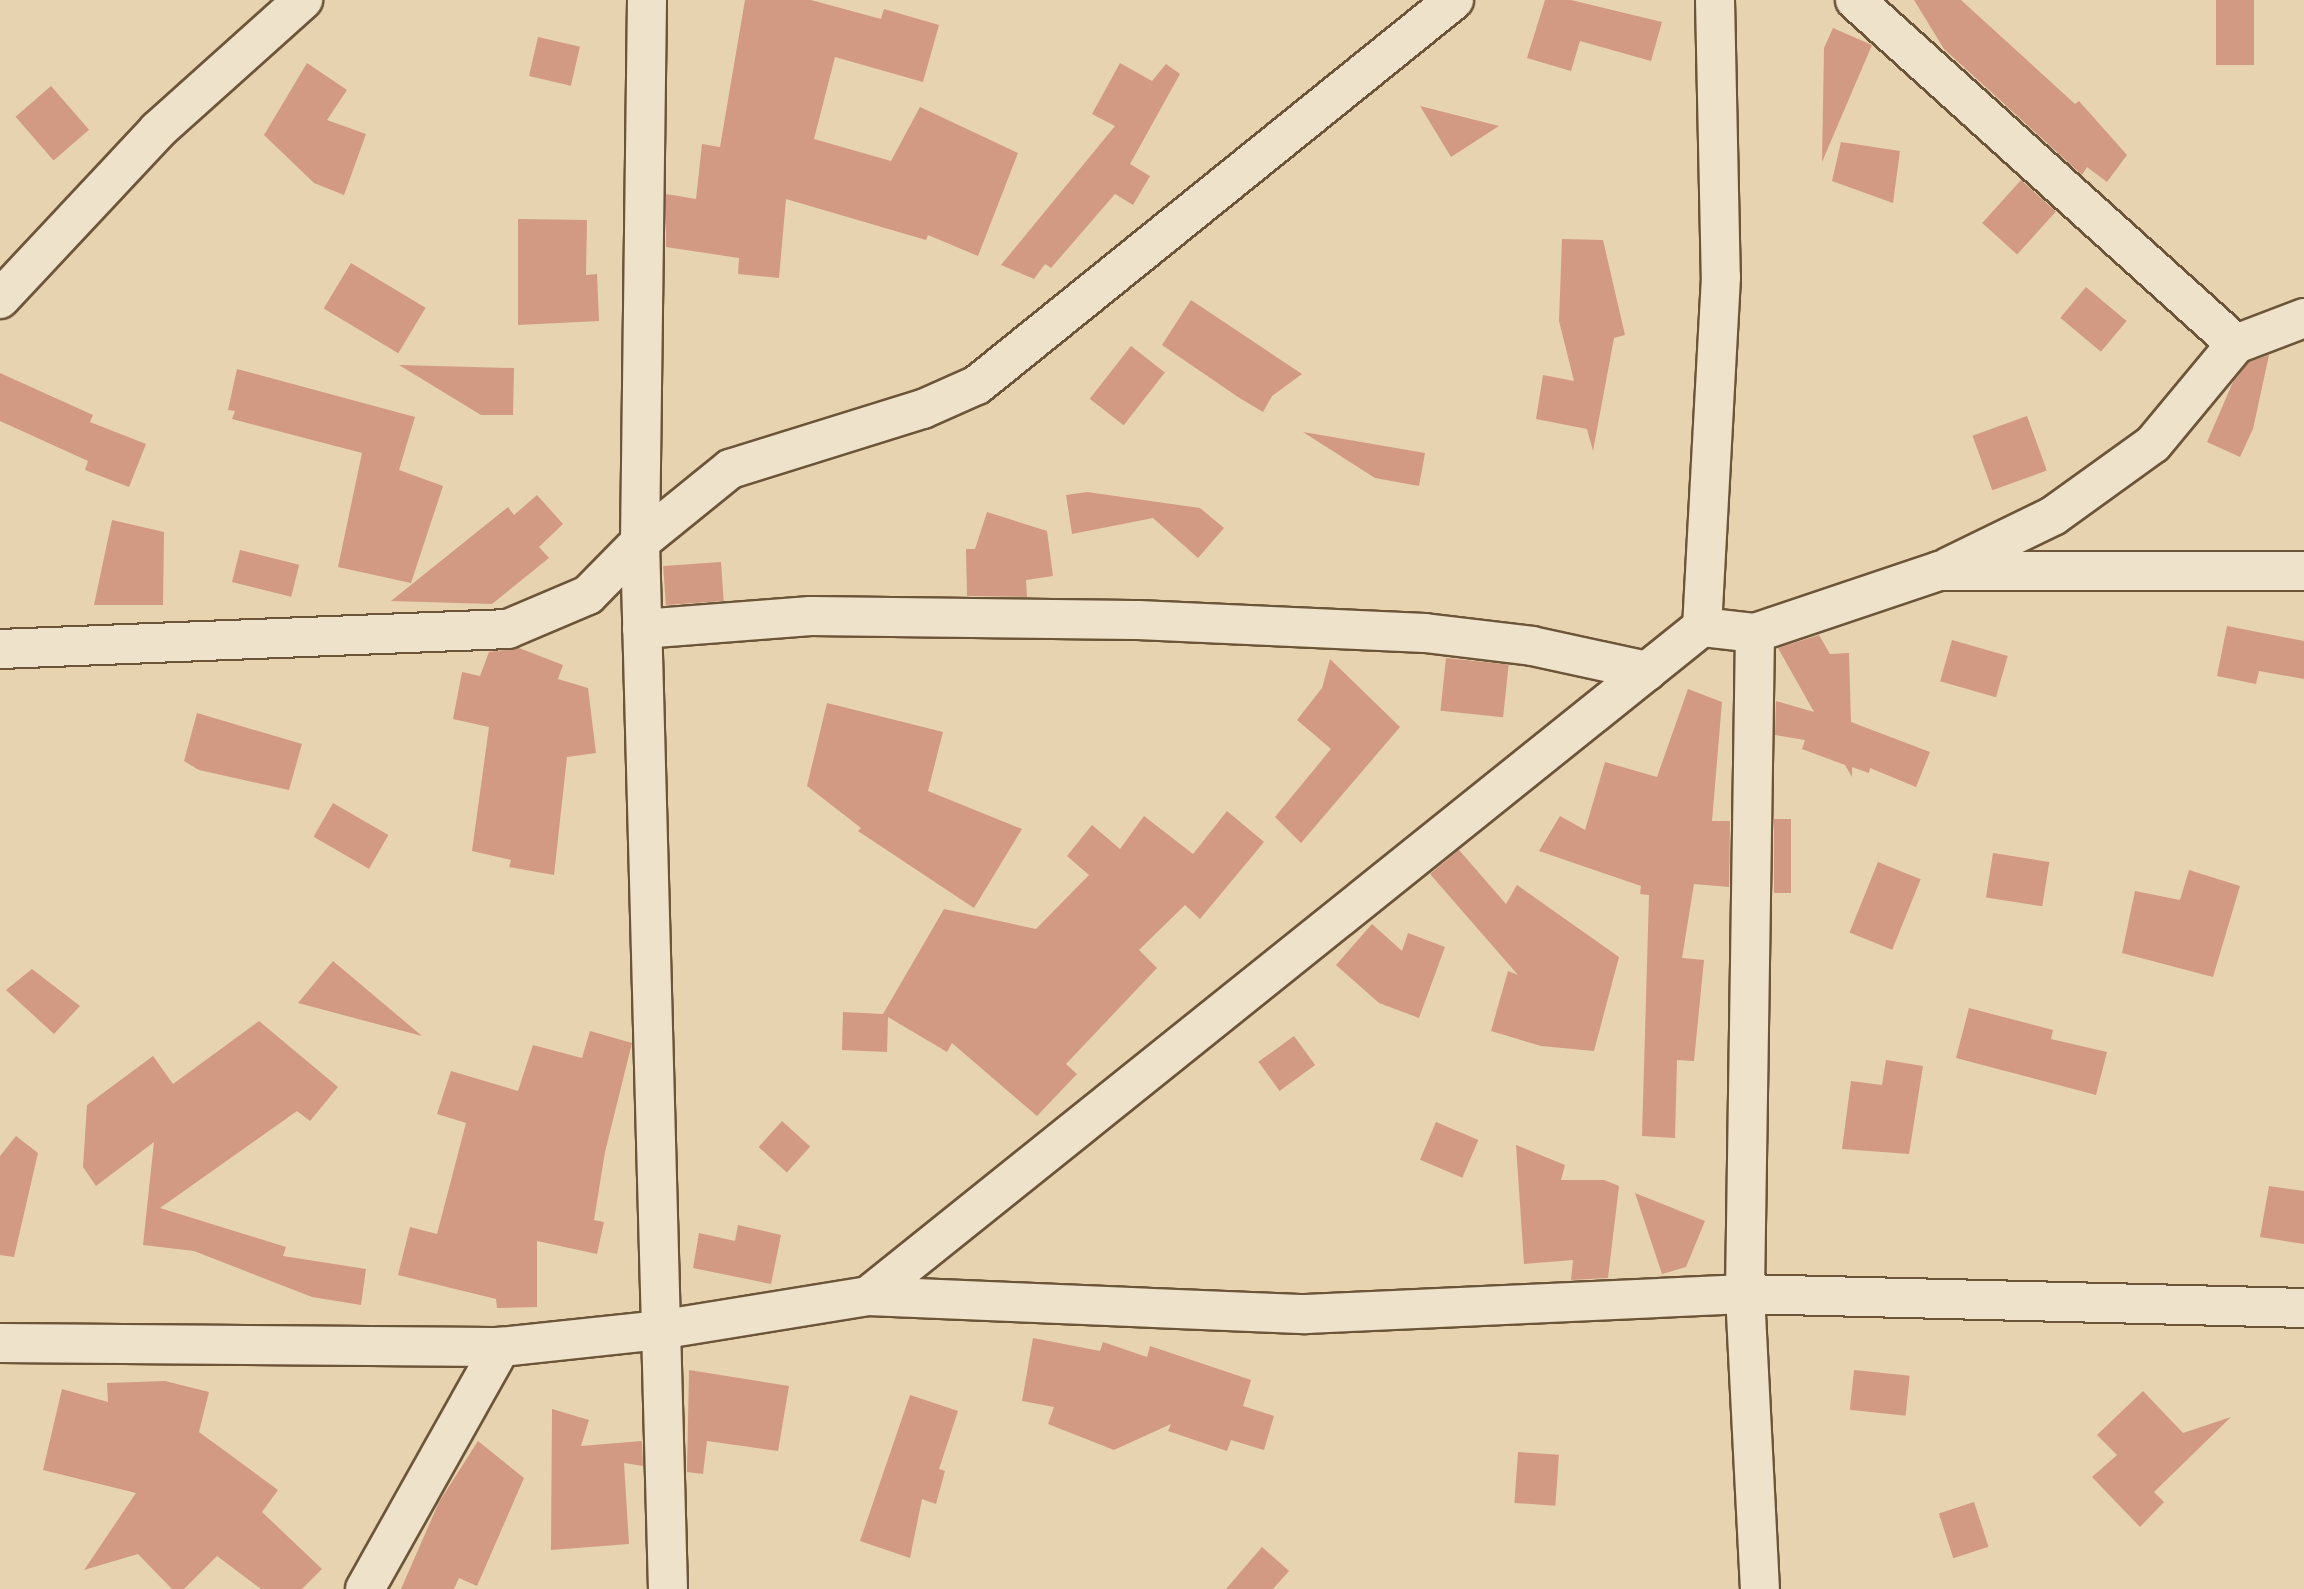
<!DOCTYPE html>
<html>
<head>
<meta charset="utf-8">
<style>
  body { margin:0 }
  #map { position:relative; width:2304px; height:1589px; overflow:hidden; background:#e7d3af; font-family:Vollkorn,serif }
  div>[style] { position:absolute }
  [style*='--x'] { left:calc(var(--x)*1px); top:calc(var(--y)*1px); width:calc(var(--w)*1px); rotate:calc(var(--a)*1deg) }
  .building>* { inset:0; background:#d29a83; transform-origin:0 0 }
  .roads { filter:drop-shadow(2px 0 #6c5539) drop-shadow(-2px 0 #6c5539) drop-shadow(0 2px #6c5539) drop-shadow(0 -2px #6c5539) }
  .minor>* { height:38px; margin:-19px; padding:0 19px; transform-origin:19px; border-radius:19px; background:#efe2cb }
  span { translate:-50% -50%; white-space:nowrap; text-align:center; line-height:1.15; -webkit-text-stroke:5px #efe2cb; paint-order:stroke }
</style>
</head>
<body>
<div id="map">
  <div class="building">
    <div style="clip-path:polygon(745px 0,811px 0,881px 19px,884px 9px,939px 25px,923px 82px,835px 57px,814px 139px,891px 161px,920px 107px,1018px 153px,978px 256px,928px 235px,926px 240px,786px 199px,779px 278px,738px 274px,739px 258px,666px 247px,666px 194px,696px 199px,702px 144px,720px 147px)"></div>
    <div style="clip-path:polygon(1545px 0,1571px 0,1662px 22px,1651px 61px,1580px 41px,1571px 71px,1527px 58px)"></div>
    <div style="clip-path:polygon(1914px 0,1961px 0,2075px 104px,2079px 101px,2127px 155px,2107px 182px,2087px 167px,2082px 175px,1944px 49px)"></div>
    <div style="left:2216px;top:0;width:38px;height:65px"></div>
    <div style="clip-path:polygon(1833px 28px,1872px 45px,1822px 162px,1824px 48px)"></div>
    <div style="left:538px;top:37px;width:43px;height:40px;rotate:13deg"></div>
    <div style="clip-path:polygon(307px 63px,347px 90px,327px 120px,366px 134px,344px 195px,314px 183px,264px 135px)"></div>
    <div style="clip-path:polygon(1120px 63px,1152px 81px,1166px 64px,1180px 74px,1130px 164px,1150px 176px,1133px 205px,1115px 194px,1051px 268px,1045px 264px,1034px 279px,1001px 265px,1115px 126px,1092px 114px)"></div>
    <div style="left:51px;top:86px;width:58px;height:47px;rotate:49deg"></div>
    <div style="clip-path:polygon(1420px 106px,1499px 126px,1451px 157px)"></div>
    <div style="clip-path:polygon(1841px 142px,1900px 151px,1893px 203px,1832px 181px)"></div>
    <div style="left:2021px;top:180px;width:47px;height:58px;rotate:42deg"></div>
    <div style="clip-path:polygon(518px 219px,587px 220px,586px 275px,597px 274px,599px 321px,518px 325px)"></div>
    <div style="clip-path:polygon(1562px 239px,1603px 240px,1625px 335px,1614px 338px,1593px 451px,1587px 429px,1536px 419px,1543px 375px,1574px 381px,1559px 321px)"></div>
    <div style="left:351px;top:263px;width:87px;height:53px;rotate:31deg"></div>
    <div style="left:2086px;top:287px;width:53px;height:40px;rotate:40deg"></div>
    <div style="clip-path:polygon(1191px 300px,1302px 374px,1272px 396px,1263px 412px,1238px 397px,1162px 345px)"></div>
    <div style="left:1131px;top:346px;width:43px;height:67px;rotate:38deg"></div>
    <div style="clip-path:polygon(2269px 355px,2253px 429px,2240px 457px,2207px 442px,2233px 382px,2249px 362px)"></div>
    <div style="clip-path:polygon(399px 365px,514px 368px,513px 415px,481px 415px)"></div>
    <div style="clip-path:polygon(237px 369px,415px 417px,399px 470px,443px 486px,411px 583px,338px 567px,362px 453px,232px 419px,235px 411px,228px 410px)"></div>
    <div style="clip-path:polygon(0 373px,93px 415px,90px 422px,146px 444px,129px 487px,85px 470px,88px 461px,0 421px)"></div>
    <div style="left:2027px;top:416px;width:58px;height:58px;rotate:70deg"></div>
    <div style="clip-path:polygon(1303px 432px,1425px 453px,1419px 486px,1375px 478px)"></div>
    <div style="clip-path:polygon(1087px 492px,1200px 508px,1224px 528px,1198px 558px,1153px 518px,1072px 534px,1066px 495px)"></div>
    <div style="clip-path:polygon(537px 495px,563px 524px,539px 547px,549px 558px,492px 604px,391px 601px,508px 507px,514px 515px)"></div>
    <div style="clip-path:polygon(987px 512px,1047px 531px,1053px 576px,1026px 580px,1027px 597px,967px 596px,966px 549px,975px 549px)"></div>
    <div style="clip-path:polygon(112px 520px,164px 532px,163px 605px,94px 605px)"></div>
    <div style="left:240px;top:550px;width:61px;height:33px;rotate:14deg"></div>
    <div style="left:721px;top:562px;width:39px;height:58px;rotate:86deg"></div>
    <div style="clip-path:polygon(2227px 626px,2304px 641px,2304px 679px,2259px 671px,2256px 684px,2217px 676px)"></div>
    <div style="clip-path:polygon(1819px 635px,1830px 654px,1849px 653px,1851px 722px,1930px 752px,1916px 787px,1870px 768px,1869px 773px,1852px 767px,1852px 777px,1845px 765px,1802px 749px,1805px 740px,1775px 735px,1776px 701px,1814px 712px,1778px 648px)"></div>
    <div style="left:1952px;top:640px;width:58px;height:43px;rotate:16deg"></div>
    <div style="clip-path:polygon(519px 648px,563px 665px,558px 679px,588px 688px,596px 753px,567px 757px,554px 875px,509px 867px,511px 860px,472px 851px,489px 727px,453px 719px,462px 672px,480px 676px,489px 652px)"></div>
    <div style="left:1446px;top:658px;width:63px;height:53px;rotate:6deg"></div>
    <div style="clip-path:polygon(1330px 659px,1400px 727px,1301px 843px,1275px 817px,1331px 749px,1297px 720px,1322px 688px)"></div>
    <div style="clip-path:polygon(1688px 689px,1722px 702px,1712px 821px,1730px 821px,1729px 887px,1694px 884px,1682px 958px,1704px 960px,1694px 1061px,1677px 1060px,1675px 1138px,1642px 1136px,1649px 895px,1640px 894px,1641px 886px,1539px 851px,1560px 816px,1585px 830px,1605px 762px,1657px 777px)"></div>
    <div style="clip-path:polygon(827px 703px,943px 732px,928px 791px,1022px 829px,974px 908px,858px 831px,861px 828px,807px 786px)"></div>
    <div style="clip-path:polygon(197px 713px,302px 744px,289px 790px,199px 770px,184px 761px)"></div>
    <div style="left:333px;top:803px;width:64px;height:39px;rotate:30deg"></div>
    <div style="clip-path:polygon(1227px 811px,1264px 842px,1200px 919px,1185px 905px,1139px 950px,1157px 968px,1066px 1064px,1077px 1074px,1037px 1116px,952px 1043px,947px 1052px,888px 1017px,887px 1052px,842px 1050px,843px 1012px,883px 1014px,944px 909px,1036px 929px,1089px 875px,1067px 856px,1092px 825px,1120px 849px,1144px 816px,1193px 854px)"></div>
    <div style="left:1791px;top:819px;width:74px;height:17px;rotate:90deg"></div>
    <div style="clip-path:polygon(1459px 850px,1506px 904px,1517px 885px,1619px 957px,1594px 1051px,1541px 1046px,1491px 1031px,1508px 971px,1518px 975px,1430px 874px)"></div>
    <div style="left:1993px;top:853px;width:57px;height:45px;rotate:9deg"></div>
    <div style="left:1878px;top:862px;width:46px;height:76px;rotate:22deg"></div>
    <div style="clip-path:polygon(2189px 870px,2240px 886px,2213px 977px,2122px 953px,2135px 891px,2180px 900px)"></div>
    <div style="clip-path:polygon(1372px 924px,1402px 951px,1408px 933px,1445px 947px,1419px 1018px,1379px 1003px,1336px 965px)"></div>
    <div style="clip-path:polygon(333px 961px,422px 1036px,298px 1003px)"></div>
    <div style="clip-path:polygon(32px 969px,80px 1006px,54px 1034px,6px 990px)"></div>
    <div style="clip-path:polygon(1969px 1008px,2053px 1030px,2051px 1039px,2107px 1052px,2096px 1095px,1956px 1058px)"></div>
    <div style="clip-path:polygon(259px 1021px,338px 1087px,310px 1121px,297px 1111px,160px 1208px,286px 1247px,283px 1256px,366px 1269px,361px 1305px,312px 1297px,194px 1251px,143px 1245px,154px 1142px,96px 1186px,83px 1167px,87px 1105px,153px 1056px,173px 1084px)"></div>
    <div style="clip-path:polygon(590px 1031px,632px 1043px,605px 1152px,594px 1220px,604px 1222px,597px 1254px,537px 1241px,537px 1307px,497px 1308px,496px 1299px,398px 1275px,410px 1227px,437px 1234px,466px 1123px,437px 1114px,451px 1071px,518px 1091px,533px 1045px,582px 1058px)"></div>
    <div style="left:1294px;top:1036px;width:36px;height:44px;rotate:54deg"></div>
    <div style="clip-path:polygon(1886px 1060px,1923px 1066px,1909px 1154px,1842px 1149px,1851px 1081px,1882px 1085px)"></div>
    <div style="left:782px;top:1121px;width:38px;height:35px;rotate:42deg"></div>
    <div style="left:1436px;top:1122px;width:46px;height:41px;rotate:23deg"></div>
    <div style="clip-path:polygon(16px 1136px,38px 1153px,14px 1257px,0 1255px,0 1156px)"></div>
    <div style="clip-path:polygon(1516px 1145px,1565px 1165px,1561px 1180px,1604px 1180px,1619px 1186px,1608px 1278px,1571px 1280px,1573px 1260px,1524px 1264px)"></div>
    <div style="clip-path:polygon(2269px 1186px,2304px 1191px,2304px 1244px,2260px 1237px)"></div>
    <div style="clip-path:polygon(1635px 1193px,1705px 1221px,1686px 1267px,1662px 1274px)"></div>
    <div style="clip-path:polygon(738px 1225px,781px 1235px,771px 1284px,693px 1268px,699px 1233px,735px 1241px)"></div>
    <div style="clip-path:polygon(1033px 1338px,1100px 1351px,1103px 1342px,1147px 1357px,1150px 1346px,1251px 1380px,1243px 1406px,1274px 1416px,1264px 1450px,1231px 1440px,1227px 1451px,1168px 1431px,1171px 1424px,1114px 1450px,1048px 1424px,1054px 1407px,1022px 1401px)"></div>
    <div style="clip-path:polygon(689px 1370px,789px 1386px,778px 1451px,707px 1441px,703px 1474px,687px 1472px)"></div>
    <div style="left:1854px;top:1370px;width:56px;height:40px;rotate:6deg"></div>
    <div style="clip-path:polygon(165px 1381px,209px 1392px,199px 1432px,278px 1490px,262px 1512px,322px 1569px,302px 1589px,261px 1589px,217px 1556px,184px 1589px,172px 1589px,138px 1554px,84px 1570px,136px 1493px,43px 1470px,62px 1389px,108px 1402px,107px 1383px)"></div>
    <div style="clip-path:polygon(2143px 1391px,2183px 1433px,2231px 1417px,2154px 1492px,2164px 1502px,2140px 1527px,2092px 1477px,2117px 1455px,2097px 1435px)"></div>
    <div style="clip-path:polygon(910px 1395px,958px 1411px,939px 1469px,945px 1471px,936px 1504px,922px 1499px,910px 1558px,860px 1541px)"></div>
    <div style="clip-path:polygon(552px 1409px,589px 1420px,581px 1446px,642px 1441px,643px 1466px,624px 1463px,629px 1544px,551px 1550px)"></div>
    <div style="clip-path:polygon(478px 1441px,524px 1478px,477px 1586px,459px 1578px,454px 1589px,401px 1589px,439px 1502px)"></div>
    <div style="left:1518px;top:1452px;width:41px;height:51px;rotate:4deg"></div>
    <div style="left:1974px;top:1502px;width:47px;height:37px;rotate:72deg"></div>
    <div style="clip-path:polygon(1262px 1547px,1289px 1571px,1273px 1589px,1226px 1589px)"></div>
  </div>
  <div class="roads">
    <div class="minor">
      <div style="--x:647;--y:0;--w:542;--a:90.74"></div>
      <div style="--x:640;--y:542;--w:1047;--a:88.47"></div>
      <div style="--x:1715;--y:0;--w:277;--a:88.8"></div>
      <div style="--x:1721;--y:277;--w:351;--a:93.1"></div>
      <div style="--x:1702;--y:627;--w:53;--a:6.5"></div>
      <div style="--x:1755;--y:633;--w:661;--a:90.87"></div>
      <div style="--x:1745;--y:1294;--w:295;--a:87.1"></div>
      <div style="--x:1855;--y:0;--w:513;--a:42.08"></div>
      <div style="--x:0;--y:299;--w:231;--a:-46.9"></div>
      <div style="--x:158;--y:130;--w:195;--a:-41.9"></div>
      <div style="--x:1948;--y:567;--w:117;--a:-25.9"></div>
      <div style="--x:2053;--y:516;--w:123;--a:-35.8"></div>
      <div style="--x:2153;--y:444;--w:130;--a:-50.3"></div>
      <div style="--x:2236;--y:344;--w:73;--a:-20.9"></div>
      <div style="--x:642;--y:629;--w:169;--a:-4.4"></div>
      <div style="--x:811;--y:616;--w:327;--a:0.7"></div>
      <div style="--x:1138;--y:620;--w:287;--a:2.6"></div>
      <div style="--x:1425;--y:633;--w:108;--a:6.9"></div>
      <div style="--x:1532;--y:646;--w:118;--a:12.3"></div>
      <div style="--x:1755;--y:633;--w:194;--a:-18.6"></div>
      <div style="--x:1939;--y:571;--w:365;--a:0"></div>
      <div style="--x:0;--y:649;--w:508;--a:-2.25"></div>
      <div style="--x:508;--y:629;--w:87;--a:-23"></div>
      <div style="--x:588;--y:595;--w:74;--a:-45.5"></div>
      <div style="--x:640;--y:542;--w:116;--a:-39"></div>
      <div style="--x:730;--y:469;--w:202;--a:-17.3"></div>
      <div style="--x:923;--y:409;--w:59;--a:-24"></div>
      <div style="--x:977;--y:385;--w:613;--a:-38.91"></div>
      <div style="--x:868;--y:1296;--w:1069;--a:-38.74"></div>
      <div style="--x:0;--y:1343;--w:501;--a:0.46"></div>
      <div style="--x:501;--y:1347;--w:159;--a:-6.1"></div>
      <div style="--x:659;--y:1330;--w:212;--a:-9.2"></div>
      <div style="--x:868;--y:1296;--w:438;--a:2.4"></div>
      <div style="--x:1306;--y:1314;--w:439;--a:-2.6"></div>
      <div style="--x:1745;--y:1294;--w:559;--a:1.43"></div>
      <div style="--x:365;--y:1589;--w:278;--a:-60.7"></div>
    </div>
  </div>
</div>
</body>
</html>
